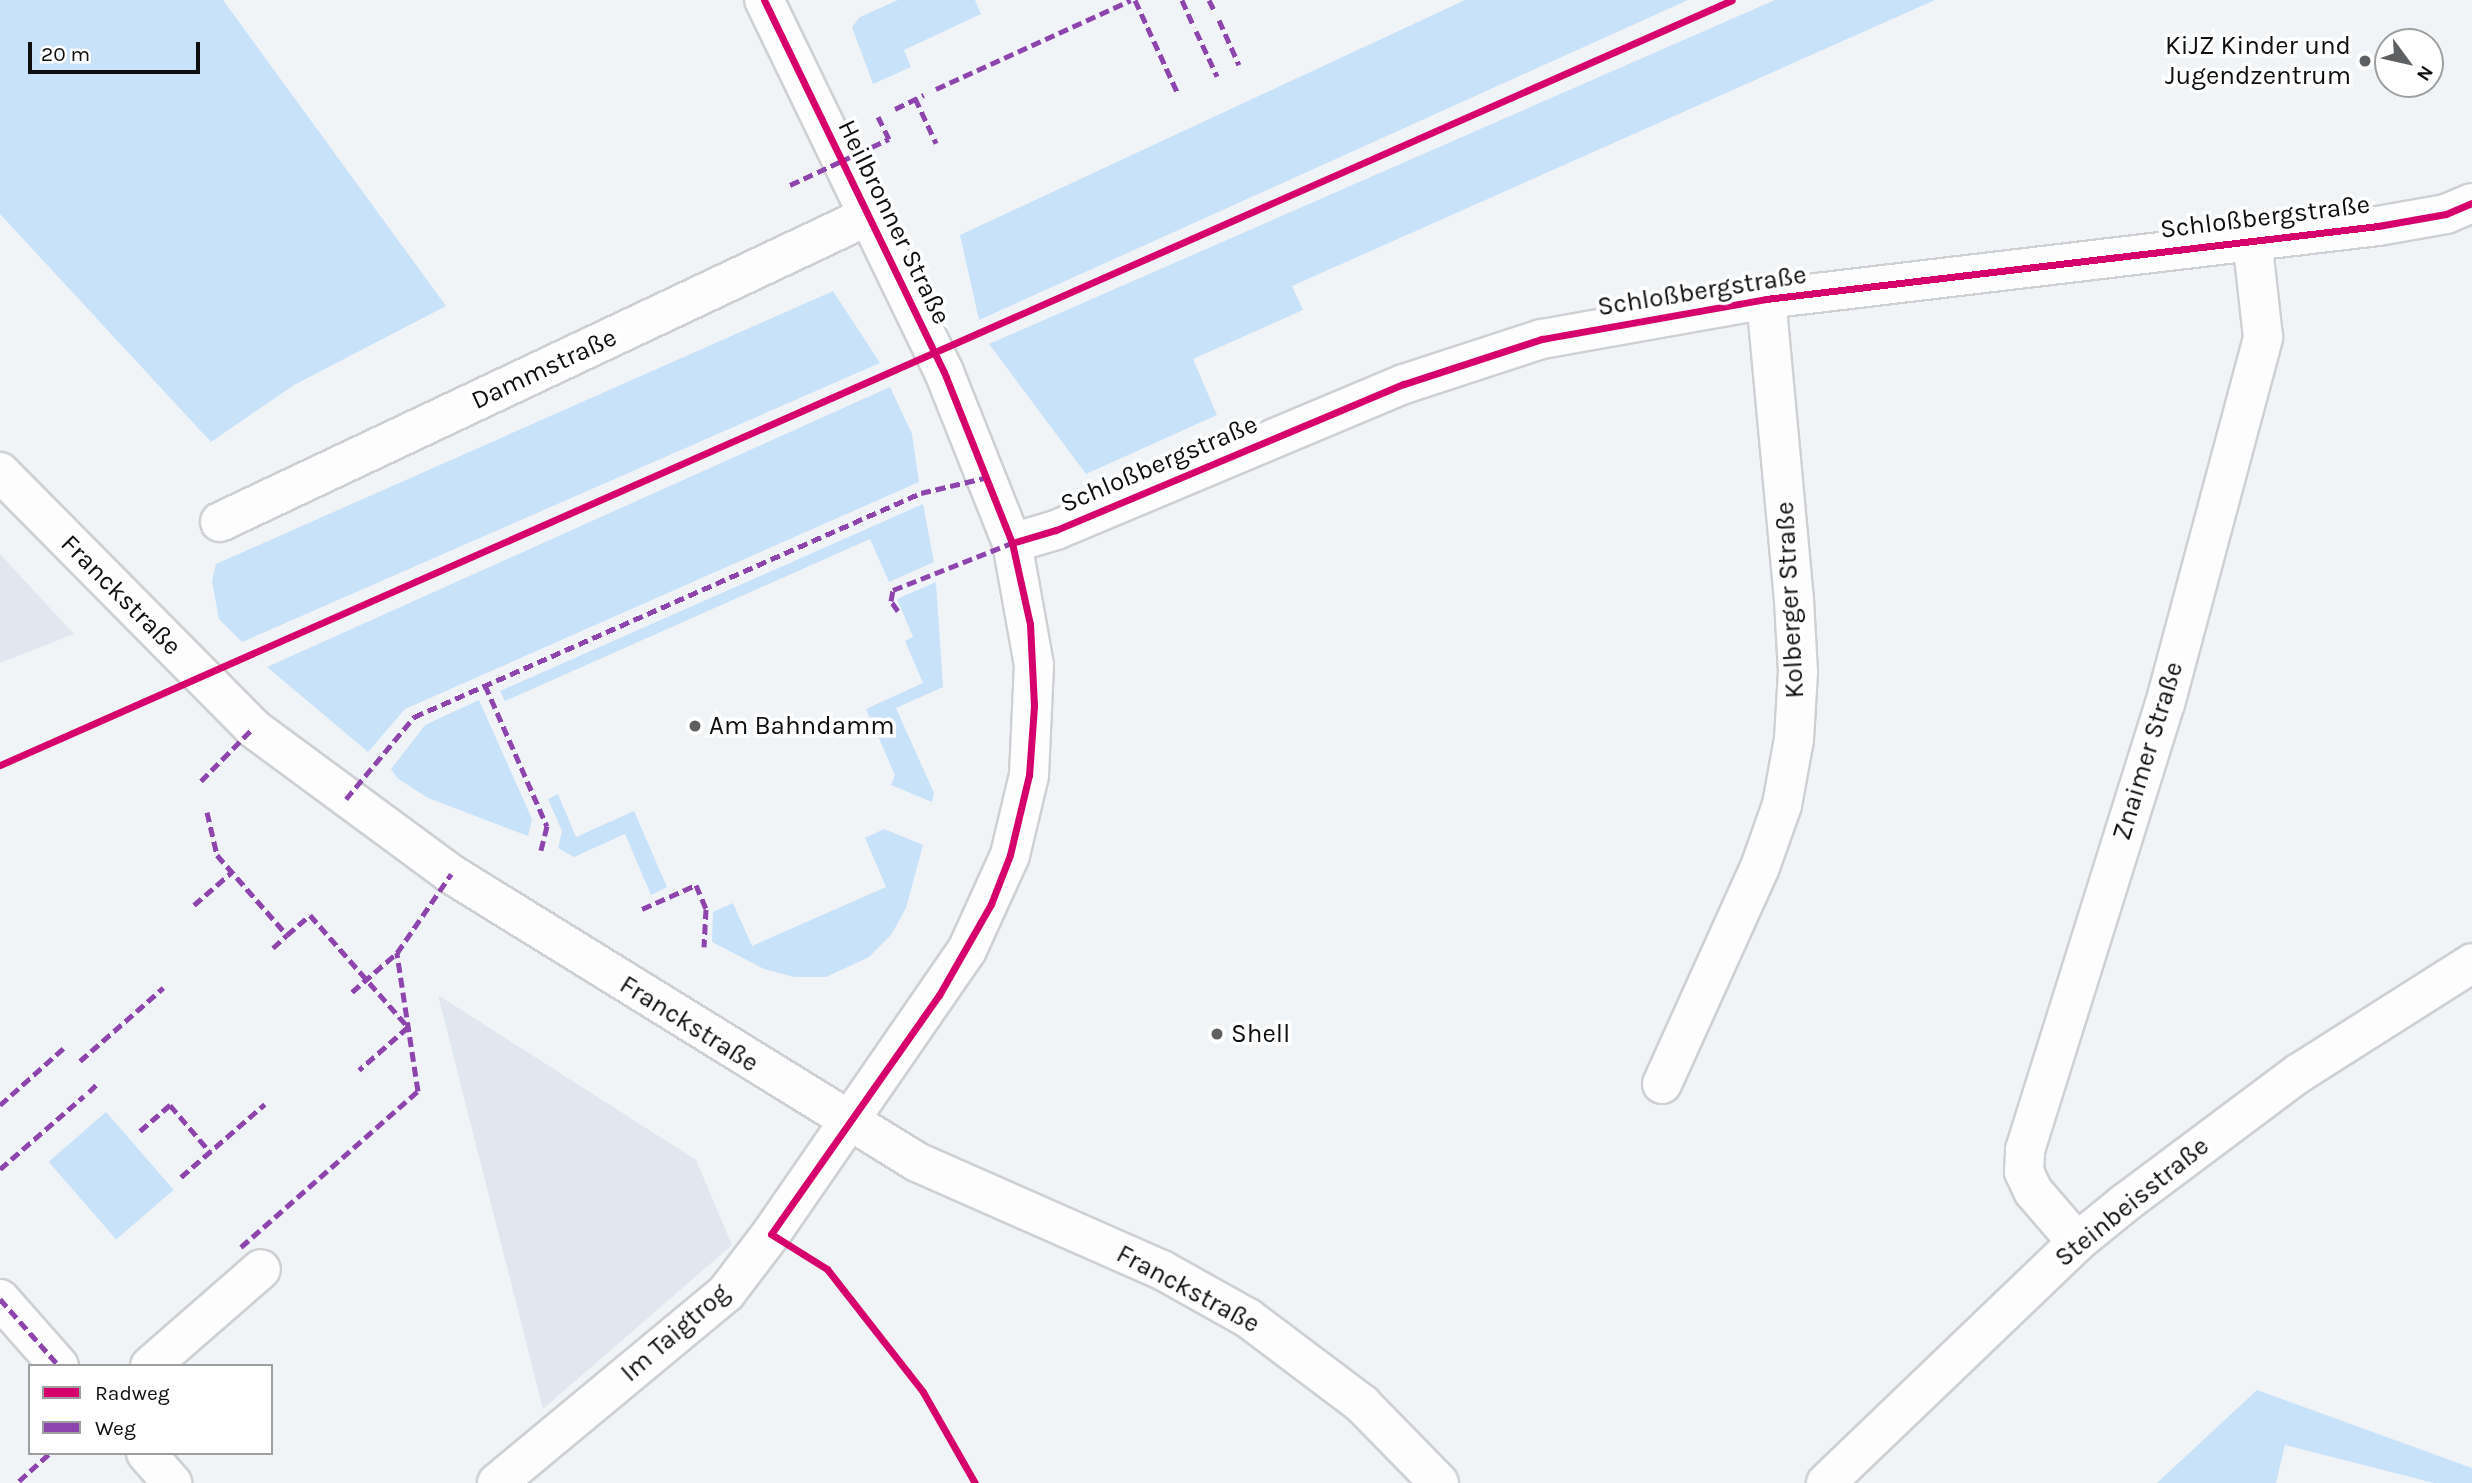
<!DOCTYPE html>
<html>
<head>
<meta charset="utf-8">
<style>
  body { margin:0 }
  #map { position:relative; width:2472px; height:1483px; overflow:hidden; background:#f1f4f7; font-family:Karla,sans-serif }
  div>[style] { position:absolute }
  [style*='--x'] { left:calc(var(--x)*1px); top:calc(var(--y)*1px); width:calc(var(--w)*1px); rotate:calc(var(--a)*1deg) }
  .built>* { inset:0; background:#e0e7ef }
  .green>* { inset:0; background:#c8e2fa; transform-origin:0 0 }
  .roads { filter:drop-shadow(2px 0 #ced0d3) drop-shadow(-2px 0 #ced0d3) drop-shadow(0 2px #ced0d3) drop-shadow(0 -2px #ced0d3) }
  .minor>* { height:38px; margin:-19px; padding:0 19px; transform-origin:19px; border-radius:19px; background:#fdfdfe }
  .tertiary>* { height:38px; margin:-19px; padding:0 19px; transform-origin:19px; border-radius:19px; background:#fdfdfe }
  .quiet>* { height:5px; margin-top:-2.5px; transform-origin:0; background:repeating-linear-gradient(90deg,#8e44ad 0 10px,transparent 0 15px) }
  .cycleway>* { height:7px; margin:-3.5px; padding:0 3.5px; transform-origin:3.5px; border-radius:3.5px; background:#d6006c }
  .dots>* { width:19px; height:19px; translate:-50% -50%; box-sizing:border-box; border:4px solid #fff; border-radius:50% }
  span { translate:-50% -50%; white-space:nowrap; text-align:center; line-height:1.15; -webkit-text-stroke:7px #fff; paint-order:stroke }
  .poi-label { font-size:26px; color:#0d0f10 }
  .right { translate:-100% -50%; text-align:right }
  .left { translate:0 -50%; text-align:left }
  .street-label { font-size:26px; color:#0d0f10 }
  .legend { position:absolute; left:28px; top:1364px; width:245px; height:91px; box-sizing:border-box; background:#fff; border:2px solid #9e9f9f; margin:0; padding:9px 12px; list-style:none; font-size:21px; color:#0d0f10 }
  .legend li { display:flex; align-items:center; gap:14px; height:35px }
  .legend b { width:35px; border:2px solid #9e9f9f }
  .north { position:absolute; left:2374px; top:28px; width:70px; height:70px; box-sizing:border-box; background:#fff; border:2px solid #9e9f9f; border-radius:50%; rotate:123deg; font-size:19px; font-weight:700; line-height:28px; text-align:center; color:#0d0f10 }
  .north::after { content:''; display:block; margin:auto; width:24px; height:32px; background:#5d5f61; clip-path:polygon(50% 0,100% 100%,50% 72%,0 100%) }
  .scale { position:absolute; left:28px; top:42px; width:172px; height:32px; box-sizing:border-box; border:4px solid #0d0f10; border-top:0; padding-left:9px; font-size:21px; line-height:24px; white-space:nowrap; color:#0d0f10; -webkit-text-stroke:5px #fff; paint-order:stroke }
</style>
</head>
<body>
<div id="map">
  <div class="built">
    <div style="clip-path:polygon(0 554px,74px 634px,0 663px)"></div>
    <div style="clip-path:polygon(438px 995px,696px 1160px,732px 1245px,543px 1409px)"></div>
  </div>
  <div class="green">
    <div style="clip-path:polygon(0 0,223px 0,446px 306px,294px 385px,211px 442px,0 214px)"></div>
    <div style="clip-path:polygon(898px 0,975px 0,981px 14px,904px 50px,911px 67px,873px 84px,852px 27px,860px 17px)"></div>
    <div style="clip-path:polygon(1465px 0,1688px 0,979px 320px,960px 235px)"></div>
    <div style="clip-path:polygon(1775px 0,1935px 0,1292px 286px,1303px 310px,1193px 359px,1217px 415px,1086px 474px,989px 344px)"></div>
    <div style="clip-path:polygon(833px 291px,880px 363px,242px 642px,219px 619px,212px 581px,216px 564px)"></div>
    <div style="clip-path:polygon(890px 387px,912px 434px,919px 482px,405px 709px,368px 752px,267px 667px)"></div>
    <div style="clip-path:polygon(923px 504px,934px 562px,889px 582px,870px 539px,505px 701px,500px 691px)"></div>
    <div style="clip-path:polygon(936px 582px,943px 687px,896px 708px,934px 793px,932px 802px,891px 785px,895px 775px,866px 709px,923px 683px,905px 641px,913px 637px,897px 599px)"></div>
    <div style="clip-path:polygon(479px 700px,532px 819px,528px 836px,428px 798px,397px 778px,391px 769px,425px 725px)"></div>
    <div style="clip-path:polygon(558px 794px,576px 837px,634px 811px,667px 887px,651px 895px,625px 834px,574px 857px,558px 848px,562px 831px,548px 799px)"></div>
    <div style="clip-path:polygon(884px 829px,923px 845px,906px 908px,891px 935px,869px 957px,826px 977px,794px 977px,764px 969px,712px 942px,713px 912px,733px 903px,752px 946px,886px 887px,865px 838px)"></div>
    <div style="left:106px;top:1112px;width:103px;height:76px;rotate:49deg"></div>
    <div style="clip-path:polygon(2257px 1390px,2472px 1468px,2472px 1483px,2434px 1483px,2285px 1445px,2276px 1483px,2157px 1483px)"></div>
  </div>
  <div class="roads">
    <div class="minor">
      <div style="--x:220;--y:522;--w:717;--a:-25.28"></div>
      <div style="--x:1012;--y:543;--w:46;--a:-16.5"></div>
      <div style="--x:1056;--y:530;--w:377;--a:-22.8"></div>
      <div style="--x:1404;--y:384;--w:145;--a:-18.1"></div>
      <div style="--x:1542;--y:339;--w:228;--a:-10.1"></div>
      <div style="--x:1766;--y:299;--w:616;--a:-6.8"></div>
      <div style="--x:2378;--y:226;--w:69;--a:-10"></div>
      <div style="--x:2446;--y:214;--w:28;--a:-23"></div>
      <div style="--x:1662;--y:1084;--w:238;--a:-65.7"></div>
      <div style="--x:1760;--y:867;--w:66;--a:-70.5"></div>
      <div style="--x:1782;--y:805;--w:67;--a:-79.7"></div>
      <div style="--x:1794;--y:739;--w:67;--a:-86.6"></div>
      <div style="--x:1798;--y:672;--w:72;--a:-93.2"></div>
      <div style="--x:1794;--y:600;--w:302;--a:-95.3"></div>
      <div style="--x:2077;--y:1242;--w:67;--a:-130.8"></div>
      <div style="--x:2033;--y:1191;--w:21;--a:-115"></div>
      <div style="--x:2024;--y:1172;--w:22;--a:-87"></div>
      <div style="--x:2025;--y:1150;--w:467;--a:-72.6"></div>
      <div style="--x:2165;--y:704;--w:380;--a:-75"></div>
      <div style="--x:2263;--y:337;--w:99;--a:-96.4"></div>
      <div style="--x:0;--y:1299;--w:89;--a:48.6"></div>
      <div style="--x:150;--y:1366;--w:147;--a:-41.1"></div>
      <div style="--x:146;--y:1453;--w:40;--a:49"></div>
      <div style="--x:497;--y:1483;--w:298;--a:-39.7"></div>
      <div style="--x:726;--y:1293;--w:74;--a:-52.7"></div>
      <div style="--x:771;--y:1234;--w:345;--a:-55.4"></div>
      <div style="--x:967;--y:950;--w:104;--a:-65.6"></div>
      <div style="--x:1010;--y:855;--w:82;--a:-76.6"></div>
      <div style="--x:1029;--y:775;--w:110;--a:-87.4"></div>
      <div style="--x:1034;--y:665;--w:124;--a:-100.2"></div>
      <div style="--x:1012;--y:543;--w:184;--a:-111.7"></div>
      <div style="--x:944;--y:372;--w:413;--a:-115.8"></div>
      <div style="--x:1826;--y:1483;--w:348;--a:-43.8"></div>
      <div style="--x:2077;--y:1242;--w:62;--a:-39.1"></div>
      <div style="--x:2125;--y:1203;--w:217;--a:-36.8"></div>
      <div style="--x:2299;--y:1073;--w:205;--a:-32.4"></div>
    </div>
    <div class="tertiary">
      <div style="--x:0;--y:472;--w:360;--a:45.3"></div>
      <div style="--x:253;--y:728;--w:246;--a:36.4"></div>
      <div style="--x:451;--y:874;--w:548;--a:31.72"></div>
      <div style="--x:917;--y:1162;--w:268;--a:23.8"></div>
      <div style="--x:1162;--y:1270;--w:98;--a:29.2"></div>
      <div style="--x:1248;--y:1318;--w:143;--a:37"></div>
      <div style="--x:1362;--y:1404;--w:110;--a:45.7"></div>
    </div>
  </div>
  <div class="quiet">
    <div style="--x:1135;--y:0;--w:103;--a:65.4"></div>
    <div style="--x:1182;--y:0;--w:30;--a:66"></div>
    <div style="--x:1209;--y:0;--w:11;--a:63"></div>
    <div style="--x:1219;--y:20;--w:49;--a:66"></div>
    <div style="--x:1196;--y:31;--w:50;--a:65"></div>
    <div style="--x:936;--y:89;--w:214;--a:-24.5"></div>
    <div style="--x:915;--y:98;--w:50;--a:65"></div>
    <div style="--x:895;--y:109;--w:32;--a:-26"></div>
    <div style="--x:790;--y:185;--w:109;--a:-24.9"></div>
    <div style="--x:889;--y:139;--w:25;--a:-116"></div>
    <div style="--x:898;--y:611;--w:12;--a:-125"></div>
    <div style="--x:891;--y:601;--w:11;--a:-80"></div>
    <div style="--x:893;--y:590;--w:128;--a:-21.6"></div>
    <div style="--x:485;--y:685;--w:154;--a:66.3"></div>
    <div style="--x:547;--y:826;--w:25;--a:104"></div>
    <div style="--x:201;--y:781;--w:74;--a:-45.5"></div>
    <div style="--x:346;--y:799;--w:107;--a:-50.3"></div>
    <div style="--x:414;--y:717;--w:554;--a:-23.84"></div>
    <div style="--x:921;--y:493;--w:69;--a:-13.4"></div>
    <div style="--x:207;--y:812;--w:44;--a:76.9"></div>
    <div style="--x:217;--y:855;--w:106;--a:48.8"></div>
    <div style="--x:287;--y:935;--w:30;--a:-41"></div>
    <div style="--x:310;--y:915;--w:149;--a:48.8"></div>
    <div style="--x:408;--y:1027;--w:65;--a:138.7"></div>
    <div style="--x:194;--y:905;--w:50;--a:-41"></div>
    <div style="--x:642;--y:909;--w:59;--a:-24"></div>
    <div style="--x:696;--y:885;--w:26;--a:67"></div>
    <div style="--x:706;--y:909;--w:38;--a:93"></div>
    <div style="--x:273;--y:948;--w:19;--a:-43"></div>
    <div style="--x:352;--y:992;--w:60;--a:-40.9"></div>
    <div style="--x:397;--y:953;--w:96;--a:-55.6"></div>
    <div style="--x:80;--y:1061;--w:111;--a:-41.3"></div>
    <div style="--x:89;--y:1092;--w:13;--a:-45"></div>
    <div style="--x:0;--y:1105;--w:89;--a:-41.8"></div>
    <div style="--x:140;--y:1131;--w:40;--a:-41"></div>
    <div style="--x:170;--y:1105;--w:62;--a:49.6"></div>
    <div style="--x:0;--y:1169;--w:111;--a:-41"></div>
    <div style="--x:181;--y:1177;--w:111;--a:-41"></div>
    <div style="--x:241;--y:1247;--w:236;--a:-41.4"></div>
    <div style="--x:418;--y:1091;--w:140;--a:-98.7"></div>
    <div style="--x:0;--y:1299;--w:89;--a:48.6"></div>
    <div style="--x:19;--y:1481;--w:42;--a:-42.1"></div>
  </div>
  <div class="cycleway">
    <div style="--x:764;--y:0;--w:413;--a:64.2"></div>
    <div style="--x:944;--y:372;--w:184;--a:68.3"></div>
    <div style="--x:1012;--y:543;--w:83;--a:77.5"></div>
    <div style="--x:1030;--y:624;--w:82;--a:87.2"></div>
    <div style="--x:1034;--y:706;--w:69;--a:94.1"></div>
    <div style="--x:1029;--y:775;--w:82;--a:103.4"></div>
    <div style="--x:1010;--y:855;--w:53;--a:111.2"></div>
    <div style="--x:991;--y:904;--w:105;--a:119.7"></div>
    <div style="--x:939;--y:995;--w:292;--a:125.1"></div>
    <div style="--x:771;--y:1234;--w:66;--a:32"></div>
    <div style="--x:827;--y:1269;--w:156;--a:52"></div>
    <div style="--x:923;--y:1392;--w:105;--a:60.3"></div>
    <div style="--x:1012;--y:543;--w:46;--a:-16.5"></div>
    <div style="--x:1056;--y:530;--w:377;--a:-22.8"></div>
    <div style="--x:1404;--y:384;--w:145;--a:-18.1"></div>
    <div style="--x:1542;--y:339;--w:228;--a:-10.1"></div>
    <div style="--x:1766;--y:299;--w:616;--a:-6.8"></div>
    <div style="--x:2378;--y:226;--w:69;--a:-10"></div>
    <div style="--x:2446;--y:214;--w:28;--a:-23"></div>
    <div style="--x:0;--y:765;--w:1893;--a:-23.83"></div>
  </div>
  <div class="dots">
    <div style="left:2365px;top:61px;background:#5d5f61"></div>
    <div style="left:695px;top:726px;background:#5d5f61"></div>
    <div style="left:1217px;top:1034px;background:#5d5f61"></div>
  </div>
  <div class="poi-label">
    <span class="right" style="left:2351px;top:61px">KiJZ Kinder und<br>Jugendzentrum</span>
    <span class="left" style="left:709px;top:726px">Am Bahndamm</span>
    <span class="left" style="left:1231px;top:1034px">Shell</span>
  </div>
  <div class="street-label">
    <span style="left:2265px;top:217px;rotate:-7deg">Schloßbergstraße</span>
    <span style="left:894px;top:222px;rotate:64deg">Heilbronner Straße</span>
    <span style="left:1702px;top:291px;rotate:-9deg">Schloßbergstraße</span>
    <span style="left:544px;top:369px;rotate:-25deg">Dammstraße</span>
    <span style="left:1159px;top:464px;rotate:-23deg">Schloßbergstraße</span>
    <span style="left:121px;top:595px;rotate:45deg">Franckstraße</span>
    <span style="left:1790px;top:600px;rotate:-93deg">Kolberger Straße</span>
    <span style="left:2148px;top:751px;rotate:-73deg">Znaimer Straße</span>
    <span style="left:689px;top:1024px;rotate:32deg">Franckstraße</span>
    <span style="left:2132px;top:1202px;rotate:-39deg">Steinbeisstraße</span>
    <span style="left:1188px;top:1289px;rotate:28deg">Franckstraße</span>
    <span style="left:675px;top:1333px;rotate:-41deg">Im Taigtrog</span>
  </div>
  <ul class="legend">
  <li><b style="height:9px;background:#d6006c"></b>Radweg</li>
  <li><b style="height:9px;background:#8e44ad"></b>Weg</li>
  </ul>
  <div class="north">N</div>
  <div class="scale">20 m</div>
</div>
</body>
</html>
